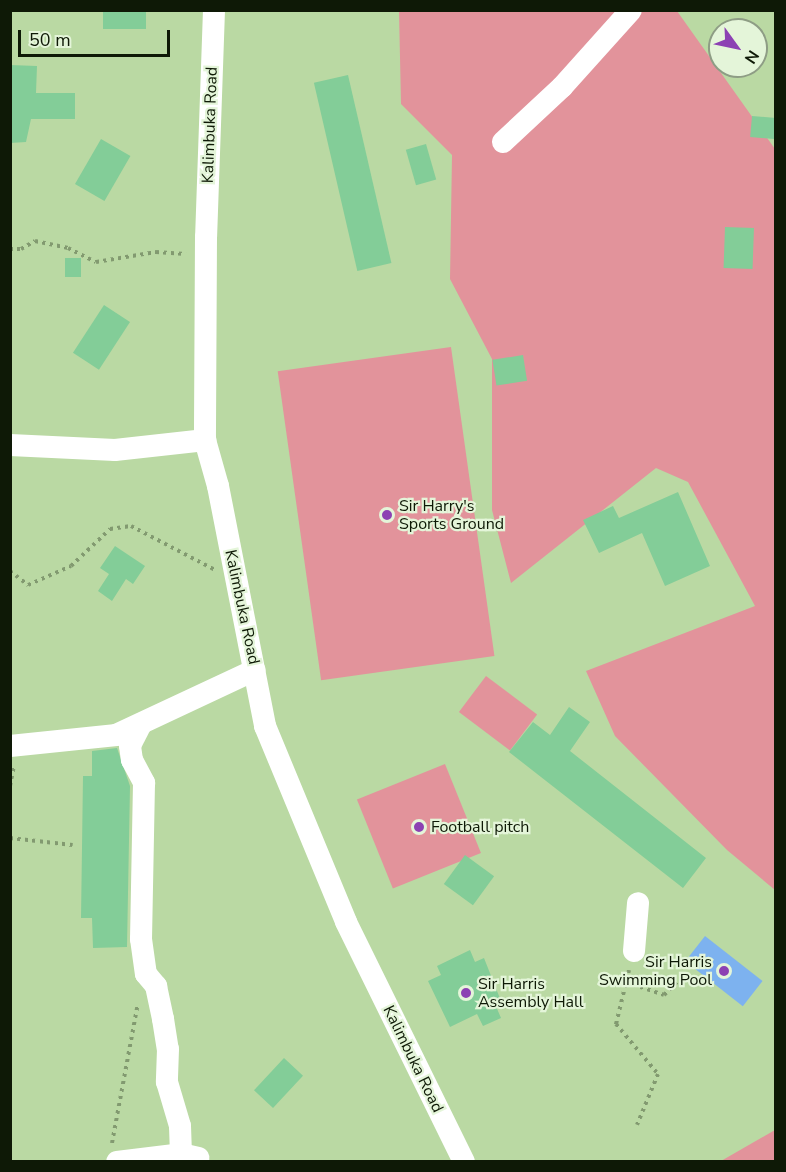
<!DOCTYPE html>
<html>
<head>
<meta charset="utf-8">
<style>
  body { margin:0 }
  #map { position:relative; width:786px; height:1172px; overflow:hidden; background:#bad9a3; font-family:"Nunito Sans",sans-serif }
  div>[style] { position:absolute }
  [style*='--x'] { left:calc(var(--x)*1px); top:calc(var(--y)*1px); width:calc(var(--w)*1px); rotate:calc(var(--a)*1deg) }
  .green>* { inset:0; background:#e2939b; transform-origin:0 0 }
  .water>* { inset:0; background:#7db2ef; transform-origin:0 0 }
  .building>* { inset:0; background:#83cd98; transform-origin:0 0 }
  .path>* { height:4px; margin-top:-2px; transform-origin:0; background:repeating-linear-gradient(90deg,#829a70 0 3px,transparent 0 7.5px) }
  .minor>* { height:22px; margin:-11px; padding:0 11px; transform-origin:11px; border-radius:11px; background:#fff }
  .dots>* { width:16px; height:16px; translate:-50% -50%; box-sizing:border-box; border:3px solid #e4f5d9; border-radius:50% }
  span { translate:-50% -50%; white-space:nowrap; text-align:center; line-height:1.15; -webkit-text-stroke:4.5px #e4f5d9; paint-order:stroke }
  .street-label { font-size:16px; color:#0e1906 }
  .poi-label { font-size:16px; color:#0e1906 }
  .left { translate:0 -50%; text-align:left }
  .right { translate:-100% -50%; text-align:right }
  .frame { position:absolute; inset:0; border:12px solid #0e1906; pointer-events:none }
  .north { position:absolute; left:708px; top:18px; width:60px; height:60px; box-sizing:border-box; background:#e4f5d9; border:2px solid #8e9d85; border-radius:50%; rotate:123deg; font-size:16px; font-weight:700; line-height:24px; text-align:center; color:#0e1906 }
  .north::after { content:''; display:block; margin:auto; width:21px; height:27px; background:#8c41b3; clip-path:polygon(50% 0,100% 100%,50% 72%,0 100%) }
  .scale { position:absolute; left:18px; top:30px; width:152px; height:27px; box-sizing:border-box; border:3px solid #0e1906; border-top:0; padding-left:8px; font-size:18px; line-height:21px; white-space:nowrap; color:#0e1906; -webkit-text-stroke:4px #e4f5d9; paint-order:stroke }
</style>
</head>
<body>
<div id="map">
  <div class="green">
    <div style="clip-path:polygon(399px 11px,677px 11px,775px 149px,775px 890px,727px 850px,615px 736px,586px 671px,755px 606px,688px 482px,656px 468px,511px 583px,492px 510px,492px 359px,450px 279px,452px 155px,401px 104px)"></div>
    <div style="left:451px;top:347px;width:312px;height:175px;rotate:82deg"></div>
    <div style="left:486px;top:676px;width:64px;height:45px;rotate:37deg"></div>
    <div style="left:445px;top:764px;width:96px;height:95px;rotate:68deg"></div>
    <div style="clip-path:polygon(775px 1130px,775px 1161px,721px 1161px)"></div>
  </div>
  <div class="water">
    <div style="left:705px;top:936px;width:73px;height:32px;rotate:38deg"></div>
  </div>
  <div class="building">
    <div style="left:103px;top:10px;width:43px;height:19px"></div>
    <div style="clip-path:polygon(10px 65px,37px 66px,36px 93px,75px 93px,75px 119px,31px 119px,26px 142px,10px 143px)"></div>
    <div style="left:348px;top:75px;width:193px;height:35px;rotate:77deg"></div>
    <div style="left:752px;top:116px;width:24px;height:21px;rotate:5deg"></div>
    <div style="left:101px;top:139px;width:34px;height:52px;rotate:30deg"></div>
    <div style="left:426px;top:144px;width:37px;height:21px;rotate:74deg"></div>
    <div style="left:725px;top:227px;width:29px;height:41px;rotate:2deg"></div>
    <div style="left:65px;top:258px;width:16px;height:19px"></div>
    <div style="left:104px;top:305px;width:31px;height:57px;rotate:33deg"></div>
    <div style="left:523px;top:355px;width:26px;height:31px;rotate:81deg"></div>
    <div style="clip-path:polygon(678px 492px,710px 566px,665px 586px,642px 533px,599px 553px,583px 520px,613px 506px,619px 518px)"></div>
    <div style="clip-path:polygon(115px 546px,145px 566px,133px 584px,126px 579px,112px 601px,98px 591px,109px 574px,100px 568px)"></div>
    <div style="clip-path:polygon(569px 707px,590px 722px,570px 751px,706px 858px,683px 888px,509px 752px,533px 722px,550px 735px)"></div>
    <div style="clip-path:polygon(117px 748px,130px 786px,127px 947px,93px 948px,92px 918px,81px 918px,83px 776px,92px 776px,92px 751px)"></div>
    <div style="left:465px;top:855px;width:36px;height:36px;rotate:36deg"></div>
    <div style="clip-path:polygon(470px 950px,475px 962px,484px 958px,501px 1001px,495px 1004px,501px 1018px,483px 1026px,477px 1014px,450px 1027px,428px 981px,441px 975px,437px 966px)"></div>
    <div style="left:284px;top:1058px;width:26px;height:44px;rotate:43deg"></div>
  </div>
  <div class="path">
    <div style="--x:10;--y:249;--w:11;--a:0"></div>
    <div style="--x:21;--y:249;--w:16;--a:-30"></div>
    <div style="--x:35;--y:241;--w:34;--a:12"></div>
    <div style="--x:68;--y:248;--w:31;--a:27"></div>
    <div style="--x:96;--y:262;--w:61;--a:-9.5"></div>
    <div style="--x:156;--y:252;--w:30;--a:4"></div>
    <div style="--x:10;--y:571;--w:23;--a:38"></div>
    <div style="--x:28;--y:585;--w:47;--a:-23.8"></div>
    <div style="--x:71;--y:566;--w:54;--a:-43.5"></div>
    <div style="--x:110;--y:529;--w:21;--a:-8"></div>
    <div style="--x:131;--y:526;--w:95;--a:27.6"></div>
    <div style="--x:10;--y:786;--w:20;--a:-79"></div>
    <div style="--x:10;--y:838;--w:63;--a:6.3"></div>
    <div style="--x:629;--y:970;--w:56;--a:103.5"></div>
    <div style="--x:616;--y:1024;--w:65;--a:50"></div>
    <div style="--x:658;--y:1074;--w:55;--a:112.4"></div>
    <div style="--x:626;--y:982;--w:40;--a:18.9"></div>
    <div style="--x:664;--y:995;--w:21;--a:-45"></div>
    <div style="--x:112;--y:1143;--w:142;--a:-79.5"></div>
  </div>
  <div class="minor">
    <div style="--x:214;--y:10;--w:227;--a:92"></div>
    <div style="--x:206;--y:237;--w:203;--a:90.3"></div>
    <div style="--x:205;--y:440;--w:48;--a:74.2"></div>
    <div style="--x:218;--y:486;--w:245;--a:78.9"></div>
    <div style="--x:265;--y:726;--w:212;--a:67.5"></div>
    <div style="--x:346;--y:922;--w:267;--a:63.8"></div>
    <div style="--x:503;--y:142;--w:81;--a:-43"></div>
    <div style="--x:562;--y:87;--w:103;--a:-48.1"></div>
    <div style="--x:10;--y:445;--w:105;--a:2.7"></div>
    <div style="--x:115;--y:450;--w:91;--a:-6.3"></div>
    <div style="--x:140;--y:726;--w:22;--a:117"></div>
    <div style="--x:130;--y:746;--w:14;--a:82"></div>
    <div style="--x:132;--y:760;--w:26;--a:62"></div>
    <div style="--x:144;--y:783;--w:156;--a:91.1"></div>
    <div style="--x:141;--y:939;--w:35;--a:82"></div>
    <div style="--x:146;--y:974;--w:16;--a:50"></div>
    <div style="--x:156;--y:986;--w:34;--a:78"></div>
    <div style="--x:163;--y:1019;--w:30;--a:81"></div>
    <div style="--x:168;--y:1049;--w:33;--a:92"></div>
    <div style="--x:167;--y:1082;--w:46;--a:73.5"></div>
    <div style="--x:180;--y:1126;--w:28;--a:88"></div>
    <div style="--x:10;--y:746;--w:107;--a:-5.9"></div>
    <div style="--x:116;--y:735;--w:153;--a:-25.1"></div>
    <div style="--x:634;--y:951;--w:48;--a:-85.2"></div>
    <div style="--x:117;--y:1162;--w:64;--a:-7.1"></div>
    <div style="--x:181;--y:1154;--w:18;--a:13"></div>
  </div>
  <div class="dots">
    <div style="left:387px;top:515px;background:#8c41b3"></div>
    <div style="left:419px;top:827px;background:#8c41b3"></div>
    <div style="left:724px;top:971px;background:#8c41b3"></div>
    <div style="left:466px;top:993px;background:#8c41b3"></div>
  </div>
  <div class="street-label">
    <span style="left:210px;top:125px;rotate:-88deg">Kalimbuka Road</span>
    <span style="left:242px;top:607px;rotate:78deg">Kalimbuka Road</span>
    <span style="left:413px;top:1059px;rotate:64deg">Kalimbuka Road</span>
  </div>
  <div class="poi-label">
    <span class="left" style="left:399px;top:515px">Sir Harry's<br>Sports Ground</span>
    <span class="left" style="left:431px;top:827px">Football pitch</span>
    <span class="right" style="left:712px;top:971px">Sir Harris<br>Swimming Pool</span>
    <span class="left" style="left:478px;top:993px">Sir Harris<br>Assembly Hall</span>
  </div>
  <div class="frame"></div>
  <div class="north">N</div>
  <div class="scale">50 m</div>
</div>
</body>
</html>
